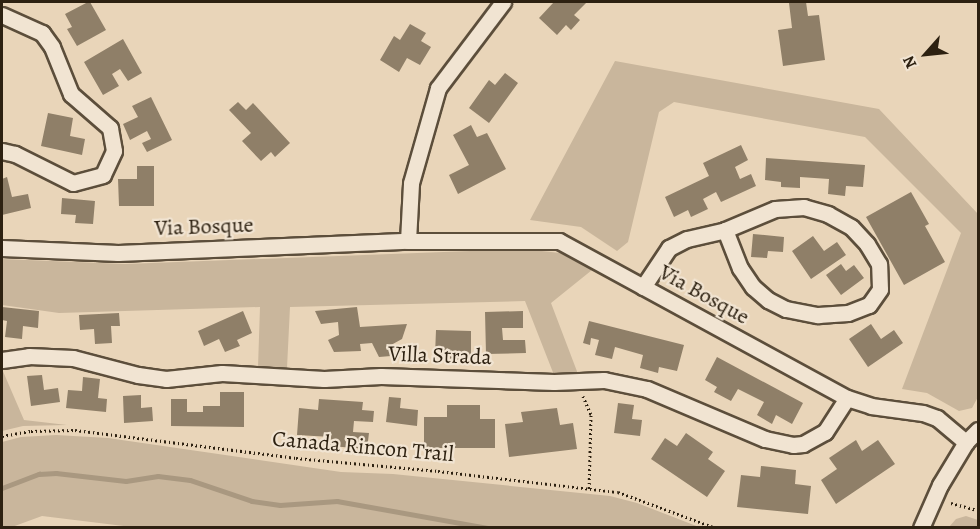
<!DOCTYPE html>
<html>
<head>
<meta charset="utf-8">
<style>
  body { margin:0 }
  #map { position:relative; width:980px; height:529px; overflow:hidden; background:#e9d5b9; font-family:Alegreya,serif }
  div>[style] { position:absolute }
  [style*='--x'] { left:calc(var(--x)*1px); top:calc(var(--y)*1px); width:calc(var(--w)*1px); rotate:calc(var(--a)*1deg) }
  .green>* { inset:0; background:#c9b69c }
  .stream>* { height:4.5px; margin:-2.25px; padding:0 2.25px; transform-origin:2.25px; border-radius:2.25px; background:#a99880 }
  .building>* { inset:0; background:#8f7f68 }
  .path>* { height:3px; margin-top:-1.5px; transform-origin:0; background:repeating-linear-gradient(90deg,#2d2111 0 1.5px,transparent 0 4.5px) }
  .roads { filter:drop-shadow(2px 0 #5c4e3b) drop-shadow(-2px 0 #5c4e3b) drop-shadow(0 2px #5c4e3b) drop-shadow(0 -2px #5c4e3b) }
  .street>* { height:15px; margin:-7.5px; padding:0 7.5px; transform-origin:7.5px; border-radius:7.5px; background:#f1e4d2 }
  span { translate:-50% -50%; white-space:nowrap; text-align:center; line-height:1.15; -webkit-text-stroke:4.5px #f1e4d2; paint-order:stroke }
  .street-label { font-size:22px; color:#2d2111 }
  .frame { position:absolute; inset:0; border:3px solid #2d2111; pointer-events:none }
  .north { position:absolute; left:896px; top:24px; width:60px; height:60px; -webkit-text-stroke:4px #f1e4d2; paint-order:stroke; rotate:243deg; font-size:16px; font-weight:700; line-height:24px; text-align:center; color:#2d2111 }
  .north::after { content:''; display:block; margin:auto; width:21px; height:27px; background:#2d2111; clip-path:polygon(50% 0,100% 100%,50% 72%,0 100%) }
</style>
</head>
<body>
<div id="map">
  <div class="green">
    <div style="clip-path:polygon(615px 61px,879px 109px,978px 214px,978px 397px,972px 408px,959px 411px,927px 393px,902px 389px,961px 233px,865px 137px,674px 102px,659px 112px,628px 242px,617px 251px,581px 227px,530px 220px)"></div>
    <div style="clip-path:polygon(524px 249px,560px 253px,592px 270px,551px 303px,578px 374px,554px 375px,525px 301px,290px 307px,287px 368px,258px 367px,260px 307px,59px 313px,2px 305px,2px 259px,125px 264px)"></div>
    <div style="clip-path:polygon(2px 369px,24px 420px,67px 425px,23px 426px,2px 431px)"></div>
    <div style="clip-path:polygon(56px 435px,108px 438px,341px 472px,393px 474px,610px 496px,637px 503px,699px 527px,140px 528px,42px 516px,12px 527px,2px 527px,2px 442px,21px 437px)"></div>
    <div style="clip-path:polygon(966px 516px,978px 520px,978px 527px,949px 527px,956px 519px)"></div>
  </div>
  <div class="stream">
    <div style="--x:2;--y:488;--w:40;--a:-21"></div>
    <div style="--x:39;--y:474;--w:17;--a:-3"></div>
    <div style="--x:56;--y:473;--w:70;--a:6.5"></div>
    <div style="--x:126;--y:481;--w:32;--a:-9"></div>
    <div style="--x:158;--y:476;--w:32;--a:7"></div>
    <div style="--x:190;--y:480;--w:65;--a:18.7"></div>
    <div style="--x:252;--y:501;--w:28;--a:8"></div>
    <div style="--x:280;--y:505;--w:57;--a:-4"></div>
    <div style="--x:337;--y:501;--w:154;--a:10.1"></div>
  </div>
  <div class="building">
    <div style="clip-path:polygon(88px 2px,90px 2px,106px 30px,77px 46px,67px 29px,72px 27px,65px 14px)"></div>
    <div style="clip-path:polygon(554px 2px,587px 2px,574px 15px,580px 20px,571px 30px,566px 25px,557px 35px,539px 18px)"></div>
    <div style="clip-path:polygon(806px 2px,808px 16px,819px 15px,825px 60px,783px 66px,778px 30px,792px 28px,789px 3px)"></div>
    <div style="clip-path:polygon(410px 24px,426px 33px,421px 41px,431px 47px,420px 65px,407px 58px,399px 72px,380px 60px,394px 36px,400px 40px)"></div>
    <div style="clip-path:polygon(123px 39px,142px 73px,128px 81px,120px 69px,112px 74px,119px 86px,103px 95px,84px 62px)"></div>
    <div style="clip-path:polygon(505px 73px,518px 83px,489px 123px,469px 108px,489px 80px,495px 85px)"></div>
    <div style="clip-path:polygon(151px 97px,172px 140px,147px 152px,142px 143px,151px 139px,147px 131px,130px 140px,123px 124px,138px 117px,132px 106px)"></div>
    <div style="clip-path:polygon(238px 102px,246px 110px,253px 103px,290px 143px,275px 157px,271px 152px,261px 161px,242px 141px,251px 133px,229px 110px)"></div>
    <div style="clip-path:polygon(48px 113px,73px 118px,70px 136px,85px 139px,82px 155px,41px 146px)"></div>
    <div style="clip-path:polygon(471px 125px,477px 137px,487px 133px,506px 169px,458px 194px,449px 175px,469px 165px,453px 135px)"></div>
    <div style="clip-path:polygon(741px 145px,748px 160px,735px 167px,740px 179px,751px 174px,756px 186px,721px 202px,716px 192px,703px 199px,708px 209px,691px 217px,688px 210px,674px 217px,665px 197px,709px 176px,703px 163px)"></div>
    <div style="clip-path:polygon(766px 158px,865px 165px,863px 187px,846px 186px,845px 196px,828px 194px,829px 179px,800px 177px,800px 188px,781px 187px,781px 182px,765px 180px)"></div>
    <div style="clip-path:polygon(137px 166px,154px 166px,154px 206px,119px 206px,118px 179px,137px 179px)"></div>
    <div style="clip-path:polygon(7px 177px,12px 197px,28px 194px,31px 208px,2px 215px,2px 179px)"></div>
    <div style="clip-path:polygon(911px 192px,929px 224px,925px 226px,945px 262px,904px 285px,866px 217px)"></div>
    <div style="clip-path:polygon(62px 198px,95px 201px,93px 224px,75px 223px,76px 215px,61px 214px)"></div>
    <div style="clip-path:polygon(753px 234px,784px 237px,783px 252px,768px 251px,767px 258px,751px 257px)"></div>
    <div style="clip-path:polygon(813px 236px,824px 251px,837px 242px,846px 255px,811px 279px,792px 251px)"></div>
    <div style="clip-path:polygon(841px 264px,846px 271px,854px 265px,864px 278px,841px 295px,826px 275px)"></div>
    <div style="clip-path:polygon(2px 307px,39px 311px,38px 328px,23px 326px,22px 339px,5px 337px,7px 321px,2px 320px)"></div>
    <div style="clip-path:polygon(357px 307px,360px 327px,407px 324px,402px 339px,391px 345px,391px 356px,379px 357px,372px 343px,360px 344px,361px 351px,334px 352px,328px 340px,339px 335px,338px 322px,321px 324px,315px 311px)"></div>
    <div style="clip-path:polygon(243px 311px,252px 333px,237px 340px,240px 346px,225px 352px,219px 339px,204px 346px,198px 331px)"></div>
    <div style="clip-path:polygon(523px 311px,523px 328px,502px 328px,503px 340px,525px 340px,526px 353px,486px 354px,485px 312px)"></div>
    <div style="clip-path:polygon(119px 313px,120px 326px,111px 326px,112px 343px,95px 344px,94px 329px,80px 330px,79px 315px)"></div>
    <div style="clip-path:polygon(589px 321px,684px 345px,677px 371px,659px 367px,658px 373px,640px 368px,643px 355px,615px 347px,612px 359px,595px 355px,599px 340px,591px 338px,590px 345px,583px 343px)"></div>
    <div style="clip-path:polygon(871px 324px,881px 339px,894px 330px,903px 343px,868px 367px,849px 339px)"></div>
    <div style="clip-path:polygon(436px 330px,471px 331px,471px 360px,450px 360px,450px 355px,435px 355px)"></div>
    <div style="clip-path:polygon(717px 357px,803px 403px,792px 424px,776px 415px,772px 424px,757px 415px,764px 402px,738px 389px,731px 401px,714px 392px,717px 387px,705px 380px)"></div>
    <div style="clip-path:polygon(42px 375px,44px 390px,58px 388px,60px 402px,31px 406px,27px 376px)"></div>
    <div style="clip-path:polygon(83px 377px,100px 379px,98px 398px,107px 399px,106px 412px,66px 408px,68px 390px,82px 391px)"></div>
    <div style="clip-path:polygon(220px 392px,244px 392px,244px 427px,171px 426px,171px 399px,187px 399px,187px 412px,203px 412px,203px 406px,220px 406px)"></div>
    <div style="clip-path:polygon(141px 395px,141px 408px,152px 407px,153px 421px,124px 423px,123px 396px)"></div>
    <div style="clip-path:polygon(389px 397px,401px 398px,400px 408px,418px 410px,417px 426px,386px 422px)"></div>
    <div style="clip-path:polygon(319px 399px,363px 402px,362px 410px,374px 411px,373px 422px,354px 421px,353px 432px,369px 433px,367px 449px,330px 446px,331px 437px,297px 435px,299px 408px,318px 410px)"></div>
    <div style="clip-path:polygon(618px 403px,634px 405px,632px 419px,642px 420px,640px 436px,614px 433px)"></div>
    <div style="clip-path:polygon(447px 405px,480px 405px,480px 419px,495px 419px,495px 448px,424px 448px,424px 417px,447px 417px)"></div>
    <div style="clip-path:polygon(557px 408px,560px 425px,573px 423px,577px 449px,509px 457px,505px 424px,523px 422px,521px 412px)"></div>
    <div style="clip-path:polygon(686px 433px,713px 452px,708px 459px,725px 471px,707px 497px,651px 459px,665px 438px,677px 446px)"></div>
    <div style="clip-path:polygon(856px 440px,862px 451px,878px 440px,895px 464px,836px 504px,821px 480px,837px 469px,829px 458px)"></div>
    <div style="clip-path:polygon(761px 466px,796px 470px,795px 484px,811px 486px,808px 514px,737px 507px,741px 475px,760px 477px)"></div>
  </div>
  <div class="path">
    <div style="--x:583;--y:396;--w:21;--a:67"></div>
    <div style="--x:591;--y:415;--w:74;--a:91.5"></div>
    <div style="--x:2;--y:436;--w:29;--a:-10"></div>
    <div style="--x:31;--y:431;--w:44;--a:-1.3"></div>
    <div style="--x:75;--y:430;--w:223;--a:7.2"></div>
    <div style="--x:296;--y:458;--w:143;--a:5.2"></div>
    <div style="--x:438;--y:471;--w:181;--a:6.7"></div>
    <div style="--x:618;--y:492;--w:104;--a:20.2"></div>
    <div style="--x:951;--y:503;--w:28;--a:15"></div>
  </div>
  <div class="roads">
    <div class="street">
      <div style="--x:2;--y:15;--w:44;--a:24.2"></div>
      <div style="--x:42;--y:33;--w:17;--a:54"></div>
      <div style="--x:52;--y:47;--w:51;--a:68"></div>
      <div style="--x:71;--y:94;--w:52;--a:41.1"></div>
      <div style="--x:110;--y:128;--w:23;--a:80"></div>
      <div style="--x:114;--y:151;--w:26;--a:115"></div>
      <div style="--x:103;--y:175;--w:31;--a:165"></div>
      <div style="--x:73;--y:183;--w:65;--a:-153.4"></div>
      <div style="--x:15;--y:154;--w:13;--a:-167"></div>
      <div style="--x:408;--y:241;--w:58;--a:-87"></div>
      <div style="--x:411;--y:183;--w:99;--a:-74.1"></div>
      <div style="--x:438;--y:88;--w:108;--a:-52.9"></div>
      <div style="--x:2;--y:248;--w:116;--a:2.5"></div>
      <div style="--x:118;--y:253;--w:290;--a:-2.4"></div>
      <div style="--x:408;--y:241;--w:151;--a:0"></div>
      <div style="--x:559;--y:241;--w:328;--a:28.6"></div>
      <div style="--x:847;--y:398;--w:25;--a:18"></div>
      <div style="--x:871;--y:406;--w:52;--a:7.7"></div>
      <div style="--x:923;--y:413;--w:15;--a:20"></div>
      <div style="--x:937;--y:418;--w:38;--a:40"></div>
      <div style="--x:643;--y:287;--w:47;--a:-56.3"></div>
      <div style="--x:669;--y:248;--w:20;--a:-27"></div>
      <div style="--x:687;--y:239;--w:39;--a:-13"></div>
      <div style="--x:725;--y:230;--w:41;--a:68.5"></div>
      <div style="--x:740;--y:268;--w:23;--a:56"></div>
      <div style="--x:753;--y:287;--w:20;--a:41"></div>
      <div style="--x:768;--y:300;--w:20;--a:27"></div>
      <div style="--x:786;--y:309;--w:33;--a:11"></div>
      <div style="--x:818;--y:315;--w:30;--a:-4"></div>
      <div style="--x:848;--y:313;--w:22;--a:-21"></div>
      <div style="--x:869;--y:305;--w:19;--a:-55"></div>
      <div style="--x:880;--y:289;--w:25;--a:-92"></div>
      <div style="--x:879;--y:264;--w:23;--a:-121"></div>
      <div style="--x:867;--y:244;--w:23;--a:-133"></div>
      <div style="--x:851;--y:227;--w:26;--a:-151"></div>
      <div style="--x:828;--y:214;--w:25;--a:-164"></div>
      <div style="--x:804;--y:207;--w:29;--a:176"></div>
      <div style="--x:775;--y:209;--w:54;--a:157.2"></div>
      <div style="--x:2;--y:360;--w:27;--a:-8"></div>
      <div style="--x:29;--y:356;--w:44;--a:2.6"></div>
      <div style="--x:73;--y:358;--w:67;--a:14.7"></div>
      <div style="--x:138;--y:375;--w:28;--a:8"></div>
      <div style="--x:166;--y:379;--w:56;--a:-6.1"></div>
      <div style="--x:222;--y:373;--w:102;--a:3.4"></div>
      <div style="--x:324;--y:379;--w:57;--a:-3"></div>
      <div style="--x:381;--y:376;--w:173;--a:2"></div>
      <div style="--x:554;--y:382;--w:50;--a:-2.3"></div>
      <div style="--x:604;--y:380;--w:44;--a:11.8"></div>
      <div style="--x:647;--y:389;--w:128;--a:23"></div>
      <div style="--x:765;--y:439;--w:29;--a:12"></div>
      <div style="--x:793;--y:445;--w:10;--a:-6"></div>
      <div style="--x:803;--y:444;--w:25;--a:-29"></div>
      <div style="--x:825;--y:432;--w:40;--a:-57.1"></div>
      <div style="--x:921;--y:528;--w:47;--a:-66.2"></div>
      <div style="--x:940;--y:485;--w:50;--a:-58.8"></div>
      <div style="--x:966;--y:442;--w:17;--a:-45"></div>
    </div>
  </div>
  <div class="street-label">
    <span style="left:204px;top:227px;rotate:-2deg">Via Bosque</span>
    <span style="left:704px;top:295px;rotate:29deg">Via Bosque</span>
    <span style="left:440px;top:356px;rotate:2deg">Villa Strada</span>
    <span style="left:363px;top:447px;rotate:5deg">Canada Rincon Trail</span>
  </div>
  <div class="frame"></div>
  <div class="north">N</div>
</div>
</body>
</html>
